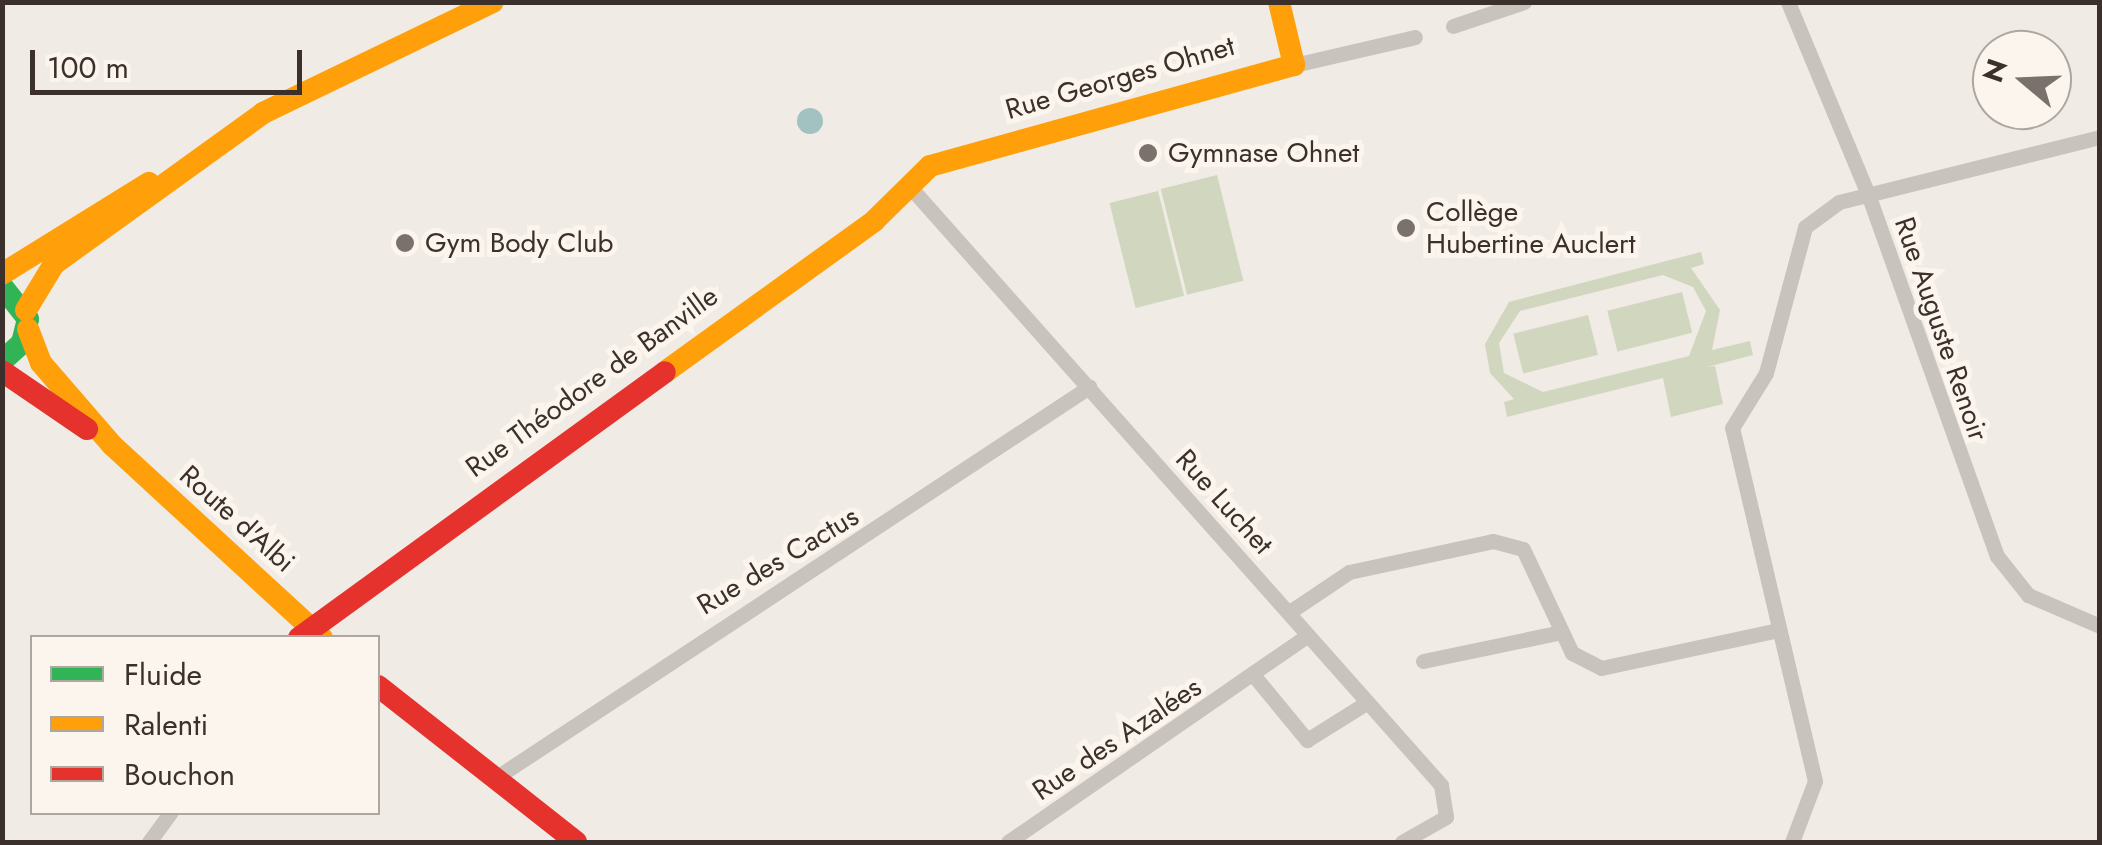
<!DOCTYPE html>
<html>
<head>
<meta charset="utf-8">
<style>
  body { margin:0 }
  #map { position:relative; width:2102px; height:845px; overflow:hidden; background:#f0ebe5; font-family:Jost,sans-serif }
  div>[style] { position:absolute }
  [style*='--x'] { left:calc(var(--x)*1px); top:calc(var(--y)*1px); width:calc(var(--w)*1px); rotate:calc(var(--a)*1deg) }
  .green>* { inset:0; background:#d1d6bf; transform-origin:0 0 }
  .water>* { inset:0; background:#a1c2c1 }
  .round { border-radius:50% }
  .street>* { height:15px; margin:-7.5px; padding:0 7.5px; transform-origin:7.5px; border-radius:7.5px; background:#c9c3be }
  .fast>* { height:22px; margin:-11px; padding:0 11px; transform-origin:11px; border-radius:11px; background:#30b455 }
  .slow>* { height:22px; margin:-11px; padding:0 11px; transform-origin:11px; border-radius:11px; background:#ff9f0a }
  .jam>* { height:22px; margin:-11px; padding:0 11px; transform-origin:11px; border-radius:11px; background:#e5322d }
  .dots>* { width:28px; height:28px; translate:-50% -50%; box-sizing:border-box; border:5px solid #fbf5ee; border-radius:50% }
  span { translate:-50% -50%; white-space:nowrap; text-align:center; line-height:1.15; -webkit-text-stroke:10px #fbf5ee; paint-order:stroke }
  .street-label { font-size:28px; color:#3b302b }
  .poi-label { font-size:28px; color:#3b302b }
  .left { translate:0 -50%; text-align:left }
  .frame { position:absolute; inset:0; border:5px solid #3b302b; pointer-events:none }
  .legend { position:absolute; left:30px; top:635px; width:350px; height:180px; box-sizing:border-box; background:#fbf5ee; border:2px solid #aea6a0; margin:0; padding:12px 18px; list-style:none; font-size:30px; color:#3b302b }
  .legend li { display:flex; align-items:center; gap:20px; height:50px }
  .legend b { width:50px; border:2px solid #aea6a0 }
  .north { position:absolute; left:1972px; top:30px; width:100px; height:100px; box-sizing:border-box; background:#fbf5ee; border:2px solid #aea6a0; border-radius:50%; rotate:289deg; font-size:28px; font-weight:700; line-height:40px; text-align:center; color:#3b302b }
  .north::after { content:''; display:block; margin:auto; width:35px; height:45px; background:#7a716c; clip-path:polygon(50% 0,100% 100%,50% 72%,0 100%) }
  .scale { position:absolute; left:30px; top:50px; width:272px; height:45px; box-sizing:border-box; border:5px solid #3b302b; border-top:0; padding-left:12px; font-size:30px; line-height:35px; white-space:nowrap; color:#3b302b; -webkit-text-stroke:8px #fbf5ee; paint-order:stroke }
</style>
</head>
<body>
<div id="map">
  <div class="green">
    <div style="left:1217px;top:175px;width:109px;height:58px;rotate:76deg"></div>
    <div style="left:1158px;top:191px;width:108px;height:50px;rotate:76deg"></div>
    <div style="clip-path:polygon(evenodd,1701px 252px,1704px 264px,1691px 268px,1720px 310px,1712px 350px,1750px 341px,1753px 355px,1707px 367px,1715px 366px,1723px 404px,1671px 417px,1663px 378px,1507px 417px,1504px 402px,1514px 399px,1490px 373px,1485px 344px,1509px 302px,1701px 252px,1663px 275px,1693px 287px,1706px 311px,1689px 356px,1543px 392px,1504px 373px,1499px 343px,1520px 311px,1663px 275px)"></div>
    <div style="left:1682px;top:292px;width:42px;height:77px;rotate:76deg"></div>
    <div style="left:1588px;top:315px;width:41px;height:77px;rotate:76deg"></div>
  </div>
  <div class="water">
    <div class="round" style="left:797px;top:108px;width:26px;height:26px"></div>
  </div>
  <div class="street">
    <div style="--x:1788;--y:2;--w:208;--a:67.4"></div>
    <div style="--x:1868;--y:194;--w:384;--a:70.4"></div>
    <div style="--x:1997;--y:556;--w:50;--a:51.5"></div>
    <div style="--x:2028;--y:595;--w:78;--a:23.3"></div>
    <div style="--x:1453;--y:26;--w:75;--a:-18.7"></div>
    <div style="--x:1294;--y:65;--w:124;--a:-13"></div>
    <div style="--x:911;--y:188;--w:798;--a:48.4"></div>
    <div style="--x:1441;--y:785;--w:32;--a:81"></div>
    <div style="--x:1446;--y:817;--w:51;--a:150.4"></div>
    <div style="--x:1291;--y:611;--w:70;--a:-33.9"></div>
    <div style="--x:1349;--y:572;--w:147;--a:-12.1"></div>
    <div style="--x:1493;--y:541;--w:31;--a:15"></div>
    <div style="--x:1523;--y:549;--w:115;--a:64.8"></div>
    <div style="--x:1572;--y:653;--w:33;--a:27"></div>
    <div style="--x:1601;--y:668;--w:182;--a:-12.1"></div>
    <div style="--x:1423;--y:661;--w:142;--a:-11.8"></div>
    <div style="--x:1255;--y:677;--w:82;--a:50.5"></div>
    <div style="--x:1307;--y:740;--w:70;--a:-32.1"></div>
    <div style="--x:494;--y:779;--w:713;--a:-33.38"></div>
    <div style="--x:149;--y:842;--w:37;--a:-54"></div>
    <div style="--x:1008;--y:842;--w:364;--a:-34.6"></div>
    <div style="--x:1792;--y:842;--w:65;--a:-69.3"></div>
    <div style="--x:1815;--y:781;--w:363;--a:-103.2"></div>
    <div style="--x:1732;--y:428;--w:65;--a:-58.3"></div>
    <div style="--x:1766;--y:373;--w:151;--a:-75"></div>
    <div style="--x:1805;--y:227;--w:42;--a:-36.3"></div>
    <div style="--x:1839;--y:202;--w:269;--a:-14"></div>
  </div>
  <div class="fast">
    <div style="--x:2;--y:286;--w:42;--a:51.8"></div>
    <div style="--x:28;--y:319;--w:25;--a:104"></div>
    <div style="--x:22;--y:343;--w:27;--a:138"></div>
  </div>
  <div class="slow">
    <div style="--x:2;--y:274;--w:173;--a:-31.8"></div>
    <div style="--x:26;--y:310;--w:54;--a:-58.7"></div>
    <div style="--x:54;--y:264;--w:258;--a:-35.8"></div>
    <div style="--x:263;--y:113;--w:255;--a:-25.8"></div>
    <div style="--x:28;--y:329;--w:36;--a:69"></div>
    <div style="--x:41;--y:363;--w:108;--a:49.1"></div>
    <div style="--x:112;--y:445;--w:285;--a:42.6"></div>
    <div style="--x:665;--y:372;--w:258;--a:-35.8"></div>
    <div style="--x:874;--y:221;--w:78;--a:-44.5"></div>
    <div style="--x:930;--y:166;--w:378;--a:-15.5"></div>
    <div style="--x:1294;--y:65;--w:65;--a:-103.4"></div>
  </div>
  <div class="jam">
    <div style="--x:2;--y:371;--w:103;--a:34.3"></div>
    <div style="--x:299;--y:638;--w:452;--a:-36"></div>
    <div style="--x:378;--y:686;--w:252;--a:38.2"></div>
  </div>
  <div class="dots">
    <div style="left:1148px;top:153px;background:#7a716c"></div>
    <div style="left:1406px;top:228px;background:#7a716c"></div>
    <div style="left:405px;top:243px;background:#7a716c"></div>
  </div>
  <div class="street-label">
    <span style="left:1120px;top:78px;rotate:-16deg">Rue Georges Ohnet</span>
    <span style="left:1941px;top:329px;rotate:71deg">Rue Auguste Renoir</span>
    <span style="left:592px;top:382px;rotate:-36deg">Rue Théodore de Banville</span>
    <span style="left:1224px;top:502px;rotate:48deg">Rue Luchet</span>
    <span style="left:237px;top:519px;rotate:42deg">Route d'Albi</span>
    <span style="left:778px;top:561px;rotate:-31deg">Rue des Cactus</span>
    <span style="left:1117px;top:739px;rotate:-34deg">Rue des Azalées</span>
  </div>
  <div class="poi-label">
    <span class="left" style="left:1168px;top:153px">Gymnase Ohnet</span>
    <span class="left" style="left:1426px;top:228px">Collège<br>Hubertine Auclert</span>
    <span class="left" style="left:425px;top:243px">Gym Body Club</span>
  </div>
  <div class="frame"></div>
  <ul class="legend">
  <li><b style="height:12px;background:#30b455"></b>Fluide</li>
  <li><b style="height:12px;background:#ff9f0a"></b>Ralenti</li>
  <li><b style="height:12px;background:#e5322d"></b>Bouchon</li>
  </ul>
  <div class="north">N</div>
  <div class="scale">100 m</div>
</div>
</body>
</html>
